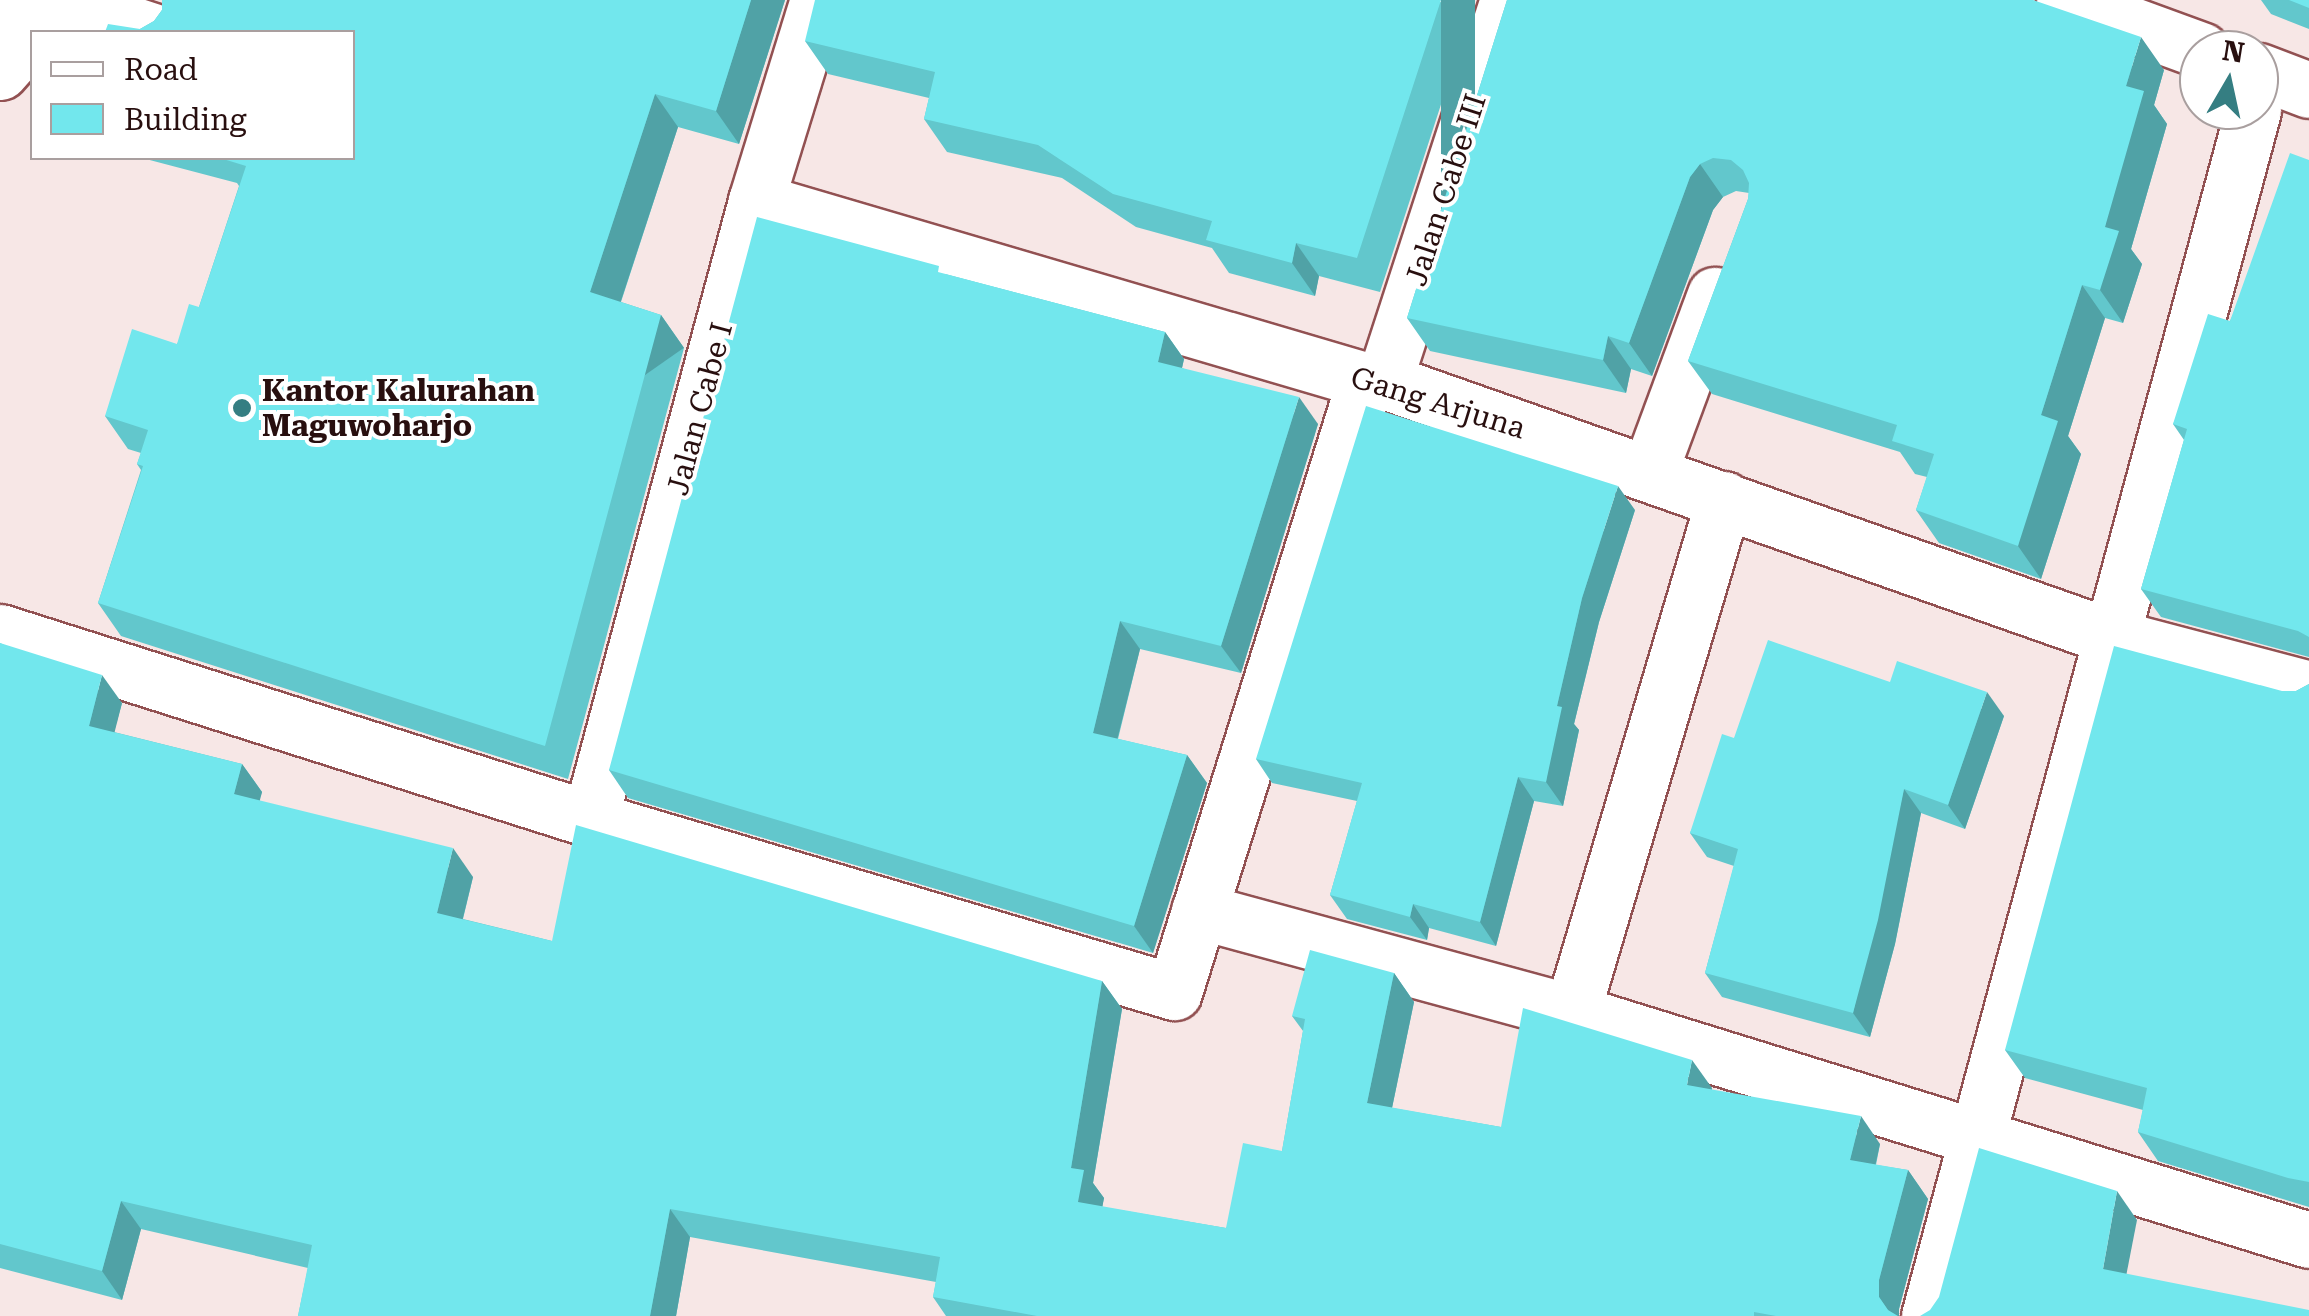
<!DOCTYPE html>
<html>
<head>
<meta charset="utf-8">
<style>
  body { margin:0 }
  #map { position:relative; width:2309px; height:1316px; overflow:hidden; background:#f7e7e6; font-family:"Roboto Serif",serif }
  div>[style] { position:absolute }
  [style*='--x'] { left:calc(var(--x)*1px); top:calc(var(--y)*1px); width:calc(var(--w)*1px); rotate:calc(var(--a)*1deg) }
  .roads { filter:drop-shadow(2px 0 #925152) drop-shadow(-2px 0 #925152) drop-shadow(0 2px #925152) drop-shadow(0 -2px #925152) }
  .street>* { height:55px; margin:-27.5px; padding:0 27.5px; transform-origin:27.5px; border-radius:27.5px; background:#fff }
  .secondary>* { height:55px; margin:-27.5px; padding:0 27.5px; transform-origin:27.5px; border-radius:27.5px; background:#fff }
  .highway>* { height:55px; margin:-27.5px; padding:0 27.5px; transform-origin:27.5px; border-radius:27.5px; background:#fff }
  .wall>* { inset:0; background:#62c7cc }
  .shaded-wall>* { inset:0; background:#50a2a6; transform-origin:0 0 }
  .building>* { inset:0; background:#72e7ed }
  .dots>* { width:28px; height:28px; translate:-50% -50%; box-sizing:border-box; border:5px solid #fff; border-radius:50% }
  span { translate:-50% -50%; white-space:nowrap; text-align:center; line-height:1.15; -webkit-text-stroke:8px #fff; paint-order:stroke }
  .street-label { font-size:30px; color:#280f0f }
  .poi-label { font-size:30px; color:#280f0f; font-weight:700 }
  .left { translate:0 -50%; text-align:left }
  .legend { position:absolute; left:30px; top:30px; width:325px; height:130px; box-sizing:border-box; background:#fff; border:2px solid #a99f9f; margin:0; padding:12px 18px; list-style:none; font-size:30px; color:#280f0f }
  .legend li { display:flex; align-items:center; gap:20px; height:50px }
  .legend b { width:50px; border:2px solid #a99f9f }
  .north { position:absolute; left:2179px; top:30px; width:100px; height:100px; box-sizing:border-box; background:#fff; border:2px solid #a99f9f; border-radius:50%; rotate:9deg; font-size:28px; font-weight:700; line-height:40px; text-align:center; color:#280f0f }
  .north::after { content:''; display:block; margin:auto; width:35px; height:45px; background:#357e82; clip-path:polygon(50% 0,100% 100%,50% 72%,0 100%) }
</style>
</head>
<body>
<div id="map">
  <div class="roads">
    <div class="street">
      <div style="--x:2064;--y:0;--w:146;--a:20.1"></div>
      <div style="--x:64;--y:2;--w:97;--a:18.1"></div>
      <div style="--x:2259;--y:71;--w:53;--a:20.8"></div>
      <div style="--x:756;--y:201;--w:635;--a:16.38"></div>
      <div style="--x:1365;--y:380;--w:19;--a:3"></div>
      <div style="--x:1384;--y:381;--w:769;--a:19.38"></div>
      <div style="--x:2109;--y:636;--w:207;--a:14.8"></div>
      <div style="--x:1384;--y:381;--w:401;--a:-72"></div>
      <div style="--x:1649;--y:473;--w:190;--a:-69.7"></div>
      <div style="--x:0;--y:632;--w:619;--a:17.59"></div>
      <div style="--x:590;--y:819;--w:609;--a:16.5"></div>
      <div style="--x:1174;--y:992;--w:641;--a:-72.67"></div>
      <div style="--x:590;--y:819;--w:640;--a:-74.96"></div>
      <div style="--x:756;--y:201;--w:210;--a:-72.9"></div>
      <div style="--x:1199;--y:911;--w:386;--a:15.2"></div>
      <div style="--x:1572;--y:1012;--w:771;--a:17.19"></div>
      <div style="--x:1572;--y:1012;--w:535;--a:-73.5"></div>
      <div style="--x:1929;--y:1316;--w:1249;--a:-74.96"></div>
    </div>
    <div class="secondary">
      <div style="--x:36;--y:32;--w:43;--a:-47.8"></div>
      <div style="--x:0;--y:72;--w:48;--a:-48.4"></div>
    </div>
    <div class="highway">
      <div style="--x:0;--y:12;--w:12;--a:-76"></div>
    </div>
  </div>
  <div class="wall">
    <div style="clip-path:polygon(162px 0,785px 0,739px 144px,678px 127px,621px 302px,661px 315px,684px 348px,568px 779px,121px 636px,98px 603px,141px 470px,137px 464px,141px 453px,128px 449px,105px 416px,177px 344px,199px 307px,239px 186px,237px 183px,142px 158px,352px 158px,140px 29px,154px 21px,162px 10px)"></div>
    <div style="clip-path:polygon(1475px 0,1380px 292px,1319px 276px,1315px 296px,1229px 273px,1212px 248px,1136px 227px,1062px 178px,947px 152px,924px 119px,929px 98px,828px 74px,805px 41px)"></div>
    <div style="clip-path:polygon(1507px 0,2164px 70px,2154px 105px,2167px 124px,2131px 249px,2142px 264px,2123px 323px,2105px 318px,2068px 436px,2081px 454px,2041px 579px,1939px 543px,1916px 510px,1927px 477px,1915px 474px,1900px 452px,1712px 394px,1688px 361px,1748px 199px,1749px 193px,1736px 191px,1723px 197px,1713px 210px,1652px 376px,1631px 369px,1626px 393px,1430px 351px,1407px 318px)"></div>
    <div style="clip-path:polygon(2261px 0,2309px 0,2309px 29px,2271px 14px)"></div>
    <div style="clip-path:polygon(2309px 160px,2309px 657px,2161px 617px,2141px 589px,2184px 440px,2173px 424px,2230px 321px)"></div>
    <div style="clip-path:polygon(945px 274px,1165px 332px,1184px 359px,1182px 368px,1318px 424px,1241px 673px,1140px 649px,1118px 739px,1187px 755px,1207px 783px,1153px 953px,628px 798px,609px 770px)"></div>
    <div style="clip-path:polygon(1635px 510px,1599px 622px,1574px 724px,1579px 730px,1563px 806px,1534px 801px,1496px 946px,1429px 928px,1427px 940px,1347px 919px,1330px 895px,1357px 801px,1272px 783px,1256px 759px)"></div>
    <div style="clip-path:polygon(0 643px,122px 703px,114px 732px,242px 764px,262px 792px,259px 801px,473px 877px,463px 919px,552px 941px,1102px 981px,1122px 1009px,1093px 1183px,1104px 1198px,1102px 1207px,1226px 1228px,1282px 1151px,1303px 1031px,1292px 1016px,1394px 973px,1414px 1002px,1392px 1108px,1501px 1127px,1712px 1088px,1712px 1090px,1880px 1144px,1876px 1165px,1908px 1170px,1928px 1199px,1899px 1309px,1899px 1316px,946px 1316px,933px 1297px,936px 1282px,690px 1237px,676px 1316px,298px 1316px,308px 1268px,141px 1229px,122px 1300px,0 1268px)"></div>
    <div style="clip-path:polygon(1890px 682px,2004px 716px,1965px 829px,1921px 813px,1895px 944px,1870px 1037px,1722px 997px,1705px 973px,1734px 866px,1707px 857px,1690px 833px,1734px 738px)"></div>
    <div style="clip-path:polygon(2309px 684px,2309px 1207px,2158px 1161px,2138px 1132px,2143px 1110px,2025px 1078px,2005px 1050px,2282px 691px,2296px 691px)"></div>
  </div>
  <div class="shaded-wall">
    <div style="clip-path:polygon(751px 0,785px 0,739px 144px,716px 111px)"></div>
    <div style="left:1441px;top:0;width:34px;height:271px"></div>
    <div style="clip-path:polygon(2141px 37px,2164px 70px,2154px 105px,2167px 124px,2131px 249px,2142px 264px,2123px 323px,2100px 290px,2105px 227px,2126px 86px)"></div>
    <div style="clip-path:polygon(655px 94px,678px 127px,613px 325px,590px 292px)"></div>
    <div style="clip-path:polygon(1700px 164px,1723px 197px,1713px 210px,1652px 376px,1629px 343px,1690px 177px)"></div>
    <div style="clip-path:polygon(1296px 243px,1319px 276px,1315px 296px,1292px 263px)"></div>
    <div style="clip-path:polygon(2082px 285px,2105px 318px,2068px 436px,2081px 454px,2041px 579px,2018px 546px,2041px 415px)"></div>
    <div style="left:661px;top:315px;width:40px;height:446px;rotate:55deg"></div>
    <div style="clip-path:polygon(1165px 332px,1184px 359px,1177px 390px,1158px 362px)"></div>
    <div style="clip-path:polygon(1608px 336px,1631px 369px,1626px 393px,1603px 360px)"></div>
    <div style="clip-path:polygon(1299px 397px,1318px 424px,1241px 673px,1221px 646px)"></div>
    <div style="clip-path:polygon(1618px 486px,1635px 510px,1599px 622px,1574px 724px,1579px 730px,1563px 806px,1546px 782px,1557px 706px,1582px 598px)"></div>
    <div style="clip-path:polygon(1120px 621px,1140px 649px,1112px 760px,1093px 733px)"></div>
    <div style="clip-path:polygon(102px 675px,122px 703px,109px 754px,89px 726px)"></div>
    <div style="clip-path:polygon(1987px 692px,2004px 716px,1965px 829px,1948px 805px)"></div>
    <div style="clip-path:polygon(1187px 755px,1207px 783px,1153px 953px,1134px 926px)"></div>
    <div style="clip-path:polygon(242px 764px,262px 792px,254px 823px,234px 794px)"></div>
    <div style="clip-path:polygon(1518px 777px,1534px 801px,1496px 946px,1480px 922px)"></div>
    <div style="clip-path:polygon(1904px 789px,1921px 813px,1895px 944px,1870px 1037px,1853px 1013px)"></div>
    <div style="clip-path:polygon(453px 848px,473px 877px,457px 942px,437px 913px)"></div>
    <div style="clip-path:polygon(1413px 904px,1429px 928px,1427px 940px,1410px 917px)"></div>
    <div style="clip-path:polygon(1394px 973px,1414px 1002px,1387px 1132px,1367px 1103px)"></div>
    <div style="clip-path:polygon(1102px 981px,1122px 1009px,1093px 1183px,1104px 1198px,1098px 1231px,1078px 1202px,1071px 1168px)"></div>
    <div style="clip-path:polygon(1692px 1060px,1712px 1088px,1707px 1114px,1687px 1085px)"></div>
    <div style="clip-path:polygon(1861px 1116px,1880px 1144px,1870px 1189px,1850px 1160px)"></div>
    <div style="clip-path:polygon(1908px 1170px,1928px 1199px,1899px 1309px,1899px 1316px,1892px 1316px,1879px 1297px,1879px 1280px)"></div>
    <div style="clip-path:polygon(2117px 1191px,2137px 1220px,2122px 1297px,2103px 1269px)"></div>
    <div style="clip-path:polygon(121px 1201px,141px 1229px,122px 1300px,102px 1271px)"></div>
    <div style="clip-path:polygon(670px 1209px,690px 1237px,676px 1316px,650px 1316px)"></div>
  </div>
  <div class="building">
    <div style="clip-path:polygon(162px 0,751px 0,716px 111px,655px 94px,590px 292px,661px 315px,545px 746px,98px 603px,143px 466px,137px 464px,148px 430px,105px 416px,132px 329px,177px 344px,189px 304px,199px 307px,246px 166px,220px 158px,352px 158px,352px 32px,105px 32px,108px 24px,140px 29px,154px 21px,162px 10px)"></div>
    <div style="clip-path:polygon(815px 0,1441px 0,1357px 258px,1296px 243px,1292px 263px,1206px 240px,1212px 221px,1113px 194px,1038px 145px,924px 119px,935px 72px,805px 41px)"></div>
    <div style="clip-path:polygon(1507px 0,2033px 0,2141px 37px,2126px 86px,2144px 91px,2105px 227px,2119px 231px,2100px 290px,2082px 285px,2041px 415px,2058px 421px,2018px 546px,1916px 510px,1934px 454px,1892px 441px,1897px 425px,1688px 361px,1748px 199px,1749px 183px,1743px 170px,1731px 160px,1713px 158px,1700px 164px,1690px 177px,1629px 343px,1608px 336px,1603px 360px,1407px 318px)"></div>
    <div style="clip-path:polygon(2289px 0,2309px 0,2309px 8px)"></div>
    <div style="clip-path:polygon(2290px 153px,2309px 160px,2309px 637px,2298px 631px,2141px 589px,2187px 429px,2173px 424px,2208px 314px,2230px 321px)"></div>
    <div style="clip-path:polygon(757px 217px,939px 266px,938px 272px,1165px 332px,1158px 362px,1299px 397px,1221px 646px,1120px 621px,1093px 733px,1187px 755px,1134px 926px,609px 770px)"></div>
    <div style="clip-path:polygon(1366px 406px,1618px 486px,1582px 598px,1557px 706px,1562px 707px,1546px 782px,1518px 777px,1480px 922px,1413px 904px,1410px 917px,1330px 895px,1362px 783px,1256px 759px)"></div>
    <div style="clip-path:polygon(1768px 640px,1890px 682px,1897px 661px,1987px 692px,1948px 805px,1904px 789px,1878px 920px,1853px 1013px,1705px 973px,1738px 849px,1690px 833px,1722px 734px,1734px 738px)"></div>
    <div style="clip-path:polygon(0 643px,102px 675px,89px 726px,242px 764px,234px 794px,453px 848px,437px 913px,552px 941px,576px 825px,1102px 981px,1071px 1168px,1084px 1170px,1078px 1202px,1226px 1228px,1243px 1143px,1282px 1151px,1305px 1019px,1292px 1016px,1310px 950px,1394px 973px,1367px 1103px,1501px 1127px,1523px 1008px,1692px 1060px,1687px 1085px,1861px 1116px,1850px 1160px,1908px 1170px,1879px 1280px,1879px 1297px,1888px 1310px,1898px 1316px,1776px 1316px,1754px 1312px,1754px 1316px,1037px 1316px,933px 1297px,940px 1257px,670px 1209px,650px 1316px,298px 1316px,312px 1245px,121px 1201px,102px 1271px,0 1244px)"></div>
    <div style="clip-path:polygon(2114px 646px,2282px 691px,2296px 691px,2309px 684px,2309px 1182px,2288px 1178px,2138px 1132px,2147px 1088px,2005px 1050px)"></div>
    <div style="clip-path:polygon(1979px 1148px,2117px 1191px,2103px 1269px,2309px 1310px,2309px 1316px,1920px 1316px,1930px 1310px,1939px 1297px)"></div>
  </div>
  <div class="dots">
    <div style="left:242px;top:408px;background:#357e82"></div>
  </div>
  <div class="street-label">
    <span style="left:1446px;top:190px;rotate:-72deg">Jalan Cabe III</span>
    <span style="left:1438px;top:403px;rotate:17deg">Gang Arjuna</span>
    <span style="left:700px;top:409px;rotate:-75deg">Jalan Cabe I</span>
  </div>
  <div class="poi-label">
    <span class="left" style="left:262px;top:408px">Kantor Kalurahan<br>Maguwoharjo</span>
  </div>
  <ul class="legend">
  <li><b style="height:12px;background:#fff"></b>Road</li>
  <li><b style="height:28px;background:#72e7ed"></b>Building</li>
  </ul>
  <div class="north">N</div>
</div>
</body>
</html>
